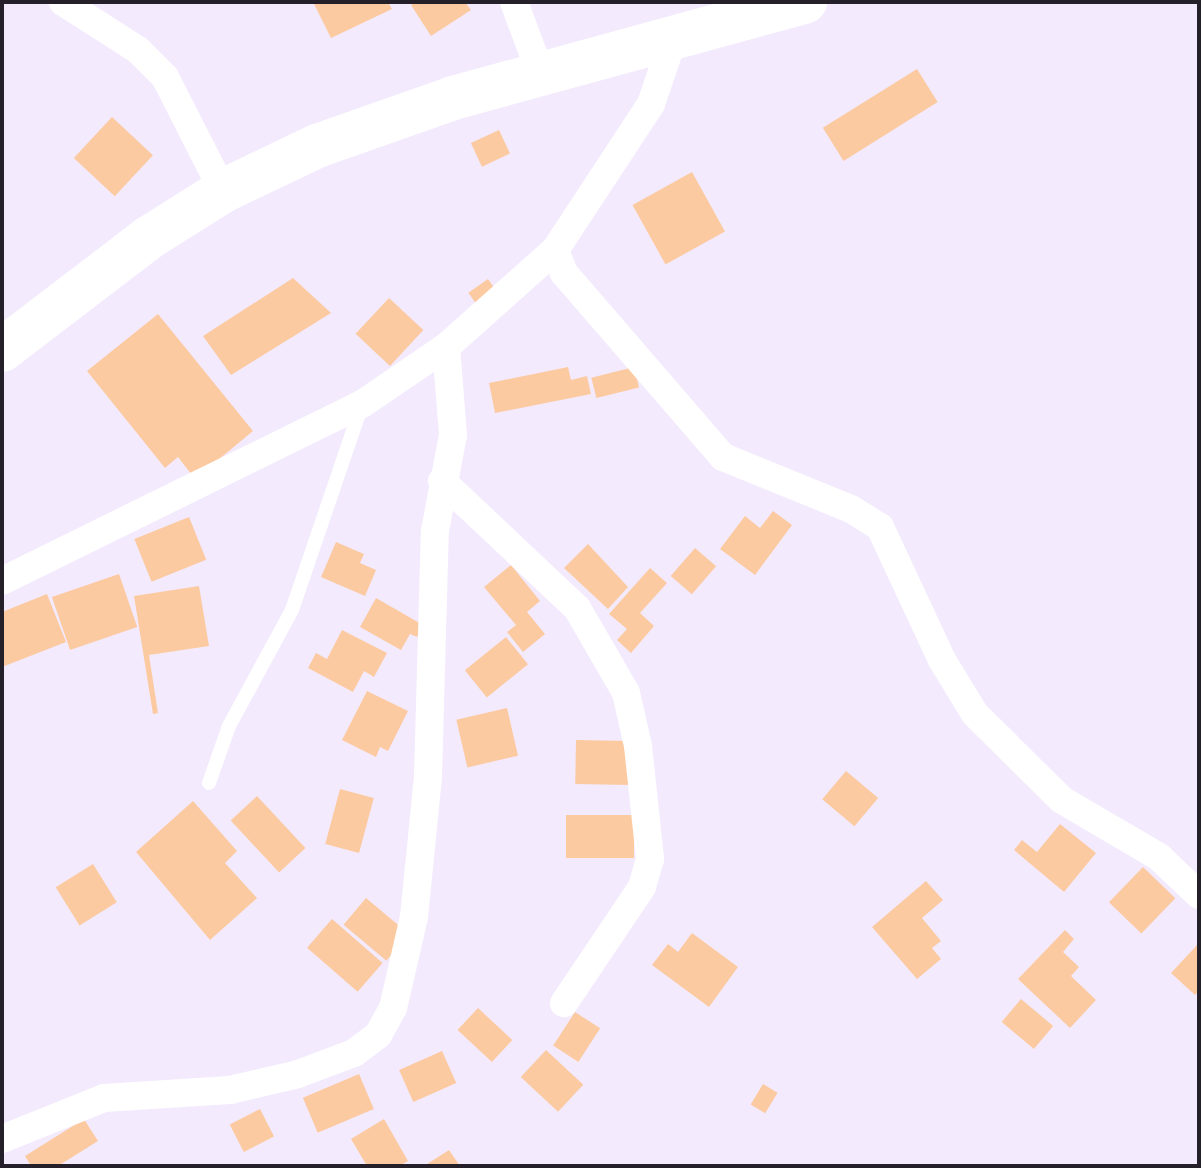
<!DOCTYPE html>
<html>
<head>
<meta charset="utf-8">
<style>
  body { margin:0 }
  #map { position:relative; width:1201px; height:1168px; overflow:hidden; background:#f3eafd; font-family:"Roboto Condensed",sans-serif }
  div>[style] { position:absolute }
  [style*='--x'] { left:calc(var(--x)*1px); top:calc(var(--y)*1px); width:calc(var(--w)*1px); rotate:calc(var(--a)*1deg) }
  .building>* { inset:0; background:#fccaa1; transform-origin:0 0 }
  .lane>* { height:14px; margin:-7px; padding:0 7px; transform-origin:7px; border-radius:7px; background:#fff }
  .street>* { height:28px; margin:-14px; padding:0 14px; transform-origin:14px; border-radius:14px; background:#fff }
  .primary>* { height:44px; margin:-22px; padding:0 22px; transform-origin:22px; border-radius:22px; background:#fff }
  span { translate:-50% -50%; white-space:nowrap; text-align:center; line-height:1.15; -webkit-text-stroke:6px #fff; paint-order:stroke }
  .frame { position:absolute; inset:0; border:4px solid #241f28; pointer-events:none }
</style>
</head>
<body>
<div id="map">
  <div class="building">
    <div style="clip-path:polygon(313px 2px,388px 2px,392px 9px,331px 38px)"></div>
    <div style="clip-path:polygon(415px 2px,465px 2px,471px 10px,431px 36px,411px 5px)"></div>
    <div style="left:917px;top:69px;width:39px;height:111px;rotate:58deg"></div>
    <div style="left:112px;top:117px;width:56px;height:56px;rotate:43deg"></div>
    <div style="left:499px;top:130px;width:26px;height:31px;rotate:65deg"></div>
    <div style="left:692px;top:172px;width:68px;height:68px;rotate:61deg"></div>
    <div style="clip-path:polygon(293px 278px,331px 313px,231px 375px,203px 336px)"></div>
    <div style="left:488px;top:279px;width:21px;height:24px;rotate:55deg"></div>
    <div style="left:389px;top:298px;width:47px;height:49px;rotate:43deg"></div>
    <div style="clip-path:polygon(158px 314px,253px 431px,195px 479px,178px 457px,165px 468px,87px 371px)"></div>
    <div style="clip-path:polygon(568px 367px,571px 380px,587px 376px,591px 394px,495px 413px,489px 383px)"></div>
    <div style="left:634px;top:367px;width:21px;height:44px;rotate:76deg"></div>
    <div style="clip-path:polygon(773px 511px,792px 525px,755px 575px,720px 549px,745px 516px,760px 528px)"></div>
    <div style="left:189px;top:517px;width:46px;height:59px;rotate:68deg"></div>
    <div style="clip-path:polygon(336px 542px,364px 554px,360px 563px,376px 570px,365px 596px,321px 577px)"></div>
    <div style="clip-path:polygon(588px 544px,628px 587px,608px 609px,564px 568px)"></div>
    <div style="left:695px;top:548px;width:28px;height:37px;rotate:41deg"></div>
    <div style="clip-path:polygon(511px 565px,540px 601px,527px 612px,545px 634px,523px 652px,507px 632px,516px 625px,484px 587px)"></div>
    <div style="clip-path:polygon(650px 568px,667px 583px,640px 613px,654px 626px,631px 653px,617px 640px,627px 629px,609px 614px)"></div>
    <div style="left:119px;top:574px;width:56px;height:71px;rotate:71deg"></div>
    <div style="clip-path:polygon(199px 586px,209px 646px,149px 655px,158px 713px,153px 714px,134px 596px)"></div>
    <div style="clip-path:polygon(47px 594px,66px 642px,2px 667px,2px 612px)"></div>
    <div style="clip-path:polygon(376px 598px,423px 625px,417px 637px,410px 634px,401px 650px,360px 627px)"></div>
    <div style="clip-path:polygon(342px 630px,387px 653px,374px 677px,364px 671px,353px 692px,308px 668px,316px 653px,327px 659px)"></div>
    <div style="left:506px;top:637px;width:35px;height:53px;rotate:51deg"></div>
    <div style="clip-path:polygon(367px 691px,408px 711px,388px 751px,380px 747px,376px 757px,342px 740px)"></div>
    <div style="left:507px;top:708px;width:49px;height:52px;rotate:77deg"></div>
    <div style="left:576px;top:740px;width:56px;height:44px;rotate:1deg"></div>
    <div style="left:846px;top:771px;width:42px;height:37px;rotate:40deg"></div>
    <div style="left:340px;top:789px;width:35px;height:57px;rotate:15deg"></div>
    <div style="left:257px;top:796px;width:71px;height:36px;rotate:47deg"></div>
    <div style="clip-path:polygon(193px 801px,237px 851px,225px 863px,257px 898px,210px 940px,136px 852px)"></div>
    <div style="left:566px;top:815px;width:68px;height:43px"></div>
    <div style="clip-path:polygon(1060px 824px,1096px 853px,1064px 892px,1014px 850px,1022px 840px,1037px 852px)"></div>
    <div style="left:93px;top:864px;width:45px;height:44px;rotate:58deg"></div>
    <div style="left:1143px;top:867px;width:45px;height:49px;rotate:44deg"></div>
    <div style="clip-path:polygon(926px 881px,943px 900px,922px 918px,941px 941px,932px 948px,941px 959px,917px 979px,872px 927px)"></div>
    <div style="left:366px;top:898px;width:56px;height:35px;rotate:40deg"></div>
    <div style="left:332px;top:919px;width:67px;height:38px;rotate:41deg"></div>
    <div style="clip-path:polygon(1065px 930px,1074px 939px,1063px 952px,1079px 967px,1071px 976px,1096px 1000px,1070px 1028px,1018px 979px)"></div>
    <div style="clip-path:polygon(692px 933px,738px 967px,709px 1007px,652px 965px,668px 944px,678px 952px)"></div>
    <div style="clip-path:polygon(1199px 943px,1199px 991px,1195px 995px,1171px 973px)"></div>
    <div style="left:1021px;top:999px;width:42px;height:30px;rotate:40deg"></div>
    <div style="left:478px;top:1008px;width:47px;height:30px;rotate:43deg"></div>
    <div style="left:575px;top:1012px;width:30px;height:40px;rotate:33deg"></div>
    <div style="left:546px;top:1050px;width:51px;height:37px;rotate:43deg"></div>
    <div style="left:442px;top:1051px;width:35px;height:47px;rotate:66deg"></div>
    <div style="left:359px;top:1074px;width:38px;height:61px;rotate:67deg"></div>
    <div style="left:763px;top:1084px;width:17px;height:24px;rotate:31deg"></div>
    <div style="left:260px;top:1109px;width:31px;height:34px;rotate:63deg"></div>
    <div style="clip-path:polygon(84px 1119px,98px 1141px,58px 1166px,31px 1166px,25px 1156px)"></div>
    <div style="clip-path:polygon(384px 1119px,408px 1161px,399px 1166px,367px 1166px,351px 1139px)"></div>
    <div style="clip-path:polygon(449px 1150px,460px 1166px,424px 1166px)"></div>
  </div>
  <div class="lane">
    <div style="--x:209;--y:783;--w:60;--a:-70.7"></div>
    <div style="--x:229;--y:726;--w:132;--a:-61.5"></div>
    <div style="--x:292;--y:610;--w:218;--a:-71.2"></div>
  </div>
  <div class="street">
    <div style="--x:63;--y:2;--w:89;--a:32.6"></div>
    <div style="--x:138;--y:50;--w:38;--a:45"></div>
    <div style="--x:165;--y:77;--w:128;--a:63"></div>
    <div style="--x:514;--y:2;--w:75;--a:69.6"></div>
    <div style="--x:674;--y:36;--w:72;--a:108.7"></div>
    <div style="--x:651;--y:104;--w:175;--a:123.3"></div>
    <div style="--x:555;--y:250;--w:25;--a:69"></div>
    <div style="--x:564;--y:273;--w:243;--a:49.2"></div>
    <div style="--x:723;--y:457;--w:138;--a:22.1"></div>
    <div style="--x:851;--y:509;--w:34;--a:32"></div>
    <div style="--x:880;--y:527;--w:147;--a:65"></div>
    <div style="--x:942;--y:660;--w:63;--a:58.6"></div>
    <div style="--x:975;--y:714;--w:122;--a:44.7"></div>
    <div style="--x:1062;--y:800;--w:113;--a:30.4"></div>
    <div style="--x:1159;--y:857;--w:55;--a:43.5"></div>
    <div style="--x:442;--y:481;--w:185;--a:43.3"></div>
    <div style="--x:577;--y:608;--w:98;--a:60"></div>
    <div style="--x:626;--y:693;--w:54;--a:77.2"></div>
    <div style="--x:638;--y:746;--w:114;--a:83.9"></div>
    <div style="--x:650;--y:859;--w:29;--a:106"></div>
    <div style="--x:642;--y:887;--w:140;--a:123.9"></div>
    <div style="--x:2;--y:581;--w:401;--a:-26.2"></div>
    <div style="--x:362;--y:404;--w:102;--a:-34.2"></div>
    <div style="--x:446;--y:347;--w:146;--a:-41.7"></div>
    <div style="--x:2;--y:1139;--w:110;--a:-21.9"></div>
    <div style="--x:104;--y:1098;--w:126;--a:-3.6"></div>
    <div style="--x:230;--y:1090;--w:70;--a:-13.2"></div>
    <div style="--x:298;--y:1074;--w:60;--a:-20.6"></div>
    <div style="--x:354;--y:1053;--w:30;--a:-37"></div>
    <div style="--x:378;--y:1035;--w:31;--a:-61"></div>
    <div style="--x:393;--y:1008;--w:93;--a:-77"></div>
    <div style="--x:414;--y:917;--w:142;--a:-84.3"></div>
    <div style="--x:428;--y:776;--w:245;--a:-88.4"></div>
    <div style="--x:435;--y:531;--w:98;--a:-79.4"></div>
    <div style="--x:453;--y:435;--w:88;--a:-94.5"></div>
  </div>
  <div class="primary">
    <div style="--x:2;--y:350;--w:186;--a:-37.4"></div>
    <div style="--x:150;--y:237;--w:86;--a:-32.2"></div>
    <div style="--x:223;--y:191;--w:104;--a:-25.6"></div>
    <div style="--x:317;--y:146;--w:144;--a:-19.4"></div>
    <div style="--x:453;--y:98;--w:365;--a:-15.3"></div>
  </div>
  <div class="frame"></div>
</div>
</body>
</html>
